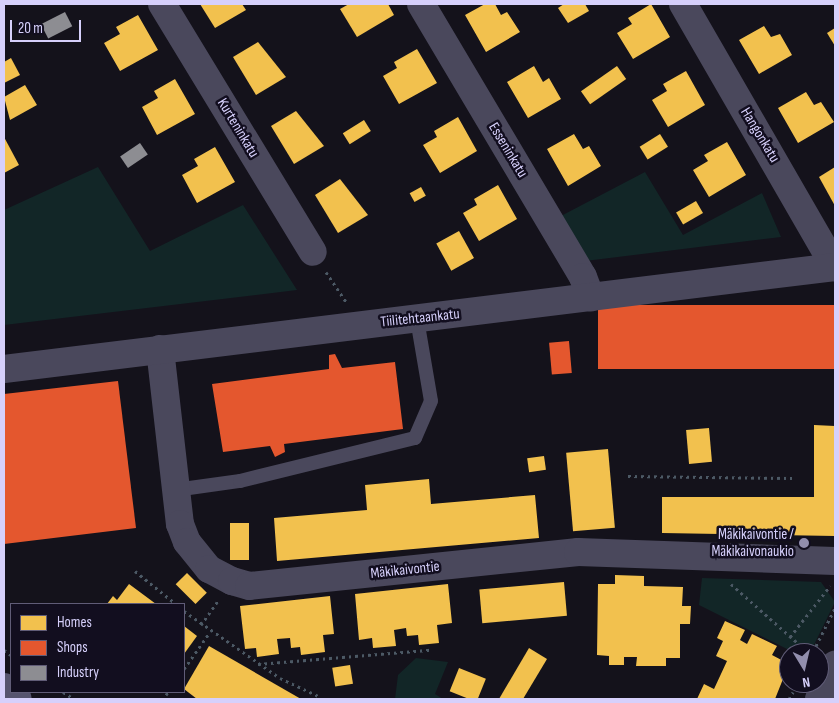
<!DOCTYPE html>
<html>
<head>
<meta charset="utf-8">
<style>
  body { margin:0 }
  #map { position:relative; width:839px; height:703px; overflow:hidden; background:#14121b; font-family:"Sofia Sans Condensed",sans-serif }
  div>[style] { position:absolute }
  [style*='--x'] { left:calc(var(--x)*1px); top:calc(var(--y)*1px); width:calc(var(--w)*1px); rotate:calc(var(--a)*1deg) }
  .green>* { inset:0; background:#122627 }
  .homes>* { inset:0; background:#f2c14e; transform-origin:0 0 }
  .shops>* { inset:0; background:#e4572e; transform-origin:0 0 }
  .industry>* { inset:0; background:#8d8d92; transform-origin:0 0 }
  .path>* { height:3px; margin-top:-1.5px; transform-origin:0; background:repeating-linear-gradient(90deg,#4c5965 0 2.5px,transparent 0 6.5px) }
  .service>* { height:14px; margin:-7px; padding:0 7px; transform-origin:7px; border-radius:7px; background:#4a485c }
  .minor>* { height:28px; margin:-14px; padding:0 14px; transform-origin:14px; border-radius:14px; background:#4a485c }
  .secondary>* { height:28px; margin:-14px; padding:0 14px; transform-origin:14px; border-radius:14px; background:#56546e }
  .dots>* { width:14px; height:14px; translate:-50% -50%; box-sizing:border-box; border:2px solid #120e1f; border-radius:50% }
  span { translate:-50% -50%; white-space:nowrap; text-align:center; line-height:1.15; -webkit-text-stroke:5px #120e1f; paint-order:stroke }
  .street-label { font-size:15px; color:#d6d0fb }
  .poi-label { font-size:15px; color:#d6d0fb }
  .right { translate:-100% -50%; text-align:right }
  .frame { position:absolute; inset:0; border:5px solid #d6d0fb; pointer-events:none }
  .legend { position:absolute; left:10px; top:603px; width:175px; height:90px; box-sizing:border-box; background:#120e1f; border:1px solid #605c77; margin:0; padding:6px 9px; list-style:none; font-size:15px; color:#d6d0fb }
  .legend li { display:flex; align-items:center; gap:10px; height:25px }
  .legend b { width:25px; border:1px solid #605c77 }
  .north { position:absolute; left:779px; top:643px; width:50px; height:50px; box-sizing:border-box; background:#120e1f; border:1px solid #605c77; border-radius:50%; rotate:171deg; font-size:14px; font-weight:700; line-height:20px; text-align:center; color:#d6d0fb }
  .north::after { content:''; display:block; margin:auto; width:18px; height:22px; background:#928ead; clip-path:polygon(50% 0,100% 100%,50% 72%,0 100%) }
  .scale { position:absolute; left:10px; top:20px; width:71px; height:22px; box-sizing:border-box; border:2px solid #d6d0fb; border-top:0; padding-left:6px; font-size:15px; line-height:18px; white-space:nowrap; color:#d6d0fb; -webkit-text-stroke:4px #120e1f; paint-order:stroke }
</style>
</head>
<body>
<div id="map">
  <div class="green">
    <div style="clip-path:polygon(98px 167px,150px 251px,243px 205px,297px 290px,4px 325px,4px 210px)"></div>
    <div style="clip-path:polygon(645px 172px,683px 235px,762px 193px,781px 237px,585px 261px,559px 217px)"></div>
    <div style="clip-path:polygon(702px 578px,821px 582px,835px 602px,810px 653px,795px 653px,699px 605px)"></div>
    <div style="clip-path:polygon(416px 658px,448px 662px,435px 694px,443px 699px,395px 699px,398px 675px)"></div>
  </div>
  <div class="homes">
    <div style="clip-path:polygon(200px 4px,242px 4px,246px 10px,215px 28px)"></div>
    <div style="clip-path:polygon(349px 4px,388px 4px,394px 15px,357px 37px,340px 9px)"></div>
    <div style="clip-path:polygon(485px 4px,495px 4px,501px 15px,507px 12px,520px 32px,486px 52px,465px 15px)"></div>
    <div style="clip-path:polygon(564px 4px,585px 4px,589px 11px,568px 23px,558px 8px)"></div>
    <div style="clip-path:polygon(651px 4px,670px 37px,633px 59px,617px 33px,632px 24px,628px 18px)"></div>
    <div style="clip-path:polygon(138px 15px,158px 50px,120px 71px,104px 43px,120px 34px,116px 27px)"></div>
    <div style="clip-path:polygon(764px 26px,771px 37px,780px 34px,792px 55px,759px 74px,739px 40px)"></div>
    <div style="clip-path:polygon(835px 28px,835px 46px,827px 33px)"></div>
    <div style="clip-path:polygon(258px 42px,286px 77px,256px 95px,233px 57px)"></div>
    <div style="clip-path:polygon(417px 49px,437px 83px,399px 104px,383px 76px,397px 68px,394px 62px)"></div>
    <div style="clip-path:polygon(11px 58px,20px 75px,4px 83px,4px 62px)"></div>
    <div style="clip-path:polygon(534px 66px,543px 82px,549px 78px,561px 99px,528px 118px,507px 82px)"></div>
    <div style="left:617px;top:66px;width:16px;height:44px;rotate:55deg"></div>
    <div style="clip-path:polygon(686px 71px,705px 105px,668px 127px,652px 100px,667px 91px,663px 84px)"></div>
    <div style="clip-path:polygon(175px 79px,195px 114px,157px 135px,142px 107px,158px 98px,154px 91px)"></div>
    <div style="clip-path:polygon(25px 85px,37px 105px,10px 120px,4px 97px)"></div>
    <div style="clip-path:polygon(806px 92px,814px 105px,821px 102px,834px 122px,798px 143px,778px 108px)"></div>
    <div style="clip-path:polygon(296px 111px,324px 146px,294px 164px,271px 126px)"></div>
    <div style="clip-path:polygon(458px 117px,477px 151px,440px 173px,423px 145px,437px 137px,434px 131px)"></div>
    <div style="left:364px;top:120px;width:13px;height:25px;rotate:58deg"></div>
    <div style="clip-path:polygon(574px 134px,583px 149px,589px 146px,601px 166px,568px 186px,547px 149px)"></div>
    <div style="left:660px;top:134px;width:15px;height:24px;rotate:58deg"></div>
    <div style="clip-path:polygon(4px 137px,19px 165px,4px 173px)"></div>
    <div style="clip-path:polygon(727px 142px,746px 175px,709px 197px,693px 170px,708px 161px,704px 155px)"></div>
    <div style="clip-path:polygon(215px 147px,235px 182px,197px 203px,182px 175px,198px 166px,194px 159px)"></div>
    <div style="clip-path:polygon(835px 167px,835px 206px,819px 177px)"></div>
    <div style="clip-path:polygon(340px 179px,368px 215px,338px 233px,315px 195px)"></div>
    <div style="clip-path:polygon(498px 185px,517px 219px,479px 241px,463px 213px,477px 205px,474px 199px)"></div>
    <div style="left:421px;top:187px;width:10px;height:13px;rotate:61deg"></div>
    <div style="left:696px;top:201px;width:14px;height:23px;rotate:60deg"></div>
    <div style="left:459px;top:231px;width:31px;height:26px;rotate:61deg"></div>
    <div style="clip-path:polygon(814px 425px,835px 426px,835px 536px,662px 533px,662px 497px,814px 497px)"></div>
    <div style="left:709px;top:428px;width:34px;height:23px;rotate:85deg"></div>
    <div style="left:608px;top:449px;width:79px;height:42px;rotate:85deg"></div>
    <div style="left:544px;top:456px;width:14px;height:17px;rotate:82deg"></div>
    <div style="clip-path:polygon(429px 479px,431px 504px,535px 495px,539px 538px,277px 561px,274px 518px,367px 510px,365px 485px)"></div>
    <div style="left:249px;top:523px;width:37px;height:19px;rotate:90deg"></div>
    <div style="left:187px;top:573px;width:28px;height:16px;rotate:45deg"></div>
    <div style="clip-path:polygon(615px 575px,644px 576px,644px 586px,683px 587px,682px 606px,691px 606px,690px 624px,680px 624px,680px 658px,666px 658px,666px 666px,636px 666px,637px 657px,624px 657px,624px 665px,609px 665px,609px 656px,597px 655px,598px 584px,615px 584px)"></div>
    <div style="left:564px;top:582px;width:34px;height:85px;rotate:85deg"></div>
    <div style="clip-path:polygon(129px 584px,156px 604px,107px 604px,113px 596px,117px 600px)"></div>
    <div style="clip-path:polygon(448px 584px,452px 623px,437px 625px,439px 643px,419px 645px,418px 635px,407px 636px,406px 628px,394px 630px,396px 646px,373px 648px,372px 638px,359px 640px,355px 594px)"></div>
    <div style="clip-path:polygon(330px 596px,334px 634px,323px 635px,325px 652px,301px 655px,300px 647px,291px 648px,290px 638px,277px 639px,279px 654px,257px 657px,256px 648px,245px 649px,240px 606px)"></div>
    <div style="clip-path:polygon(725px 621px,745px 630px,740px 640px,747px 644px,752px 634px,777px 646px,772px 655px,789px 664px,775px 699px,697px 699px,704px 684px,714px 689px,727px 661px,716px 656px,723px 641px,717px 638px)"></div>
    <div style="clip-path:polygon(184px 626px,197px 636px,184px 654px)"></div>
    <div style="clip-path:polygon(209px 646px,301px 699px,197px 699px,184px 689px)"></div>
    <div style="clip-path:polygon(529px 648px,547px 659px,523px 699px,499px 699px)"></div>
    <div style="left:350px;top:665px;width:19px;height:18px;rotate:81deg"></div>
    <div style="left:459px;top:668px;width:29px;height:25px;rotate:22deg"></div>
  </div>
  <div class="shops">
    <div style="left:835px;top:305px;width:64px;height:237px;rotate:90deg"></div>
    <div style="left:569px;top:341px;width:32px;height:20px;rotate:85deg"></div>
    <div style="clip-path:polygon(335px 354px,342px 368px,395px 362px,403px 429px,284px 444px,285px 452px,275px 457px,270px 446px,223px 452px,212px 384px,329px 369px,329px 355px)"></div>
    <div style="clip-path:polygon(118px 381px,136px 528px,4px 544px,4px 394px)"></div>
  </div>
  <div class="industry">
    <div style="left:65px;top:12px;width:16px;height:27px;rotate:63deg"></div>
    <div style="left:140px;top:143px;width:14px;height:24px;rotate:56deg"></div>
  </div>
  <div class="path">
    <div style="--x:326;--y:272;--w:36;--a:56"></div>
    <div style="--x:628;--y:476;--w:164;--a:0.7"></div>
    <div style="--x:135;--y:571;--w:53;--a:38.8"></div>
    <div style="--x:731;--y:584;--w:104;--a:41.5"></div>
    <div style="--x:184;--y:611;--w:117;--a:34.9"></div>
    <div style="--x:280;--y:678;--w:42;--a:25.3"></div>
    <div style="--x:201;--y:625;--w:29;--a:-55"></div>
    <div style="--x:790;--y:637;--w:65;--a:-51.9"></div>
    <div style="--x:816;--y:646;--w:42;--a:-63.4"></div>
    <div style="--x:4;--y:650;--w:9;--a:36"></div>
    <div style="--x:258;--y:664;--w:173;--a:-4.7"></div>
    <div style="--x:184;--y:669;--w:45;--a:-54.9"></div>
    <div style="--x:63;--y:692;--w:13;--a:32"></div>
    <div style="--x:166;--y:695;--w:4;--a:-56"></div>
    <div style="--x:789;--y:699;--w:8;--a:-60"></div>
  </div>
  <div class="service">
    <div style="--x:175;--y:490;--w:66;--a:-7.9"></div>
    <div style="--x:240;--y:481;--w:180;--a:-13.8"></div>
    <div style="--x:415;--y:438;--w:40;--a:-66.6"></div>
    <div style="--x:431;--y:401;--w:83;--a:-99.7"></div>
  </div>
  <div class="minor">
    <div style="--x:162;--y:4;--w:290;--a:58.7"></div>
    <div style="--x:421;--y:4;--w:317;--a:59.3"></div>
    <div style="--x:583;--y:277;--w:22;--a:69"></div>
    <div style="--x:683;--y:4;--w:304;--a:60"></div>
    <div style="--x:160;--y:349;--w:176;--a:83.5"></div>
    <div style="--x:180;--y:524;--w:19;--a:69"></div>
    <div style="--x:187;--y:542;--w:35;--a:51"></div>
    <div style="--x:209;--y:569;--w:26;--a:28"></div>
    <div style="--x:232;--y:581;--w:18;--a:16"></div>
    <div style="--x:249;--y:586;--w:331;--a:-5.9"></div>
    <div style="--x:578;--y:552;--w:257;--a:2"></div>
    <div style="--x:4;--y:369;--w:837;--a:-7"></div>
    <div style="--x:819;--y:699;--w:38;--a:-65"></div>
  </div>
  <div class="secondary">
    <div style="--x:4;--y:687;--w:18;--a:41"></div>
  </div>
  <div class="dots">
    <div style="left:804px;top:543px;background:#928ead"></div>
  </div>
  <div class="street-label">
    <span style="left:238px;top:128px;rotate:59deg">Kurteninkatu</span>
    <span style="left:760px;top:135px;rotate:59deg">Hangonkatu</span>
    <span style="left:508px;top:150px;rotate:59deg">Esseninkatu</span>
    <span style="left:420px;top:318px;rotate:-6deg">Tiilitehtaankatu</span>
    <span style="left:405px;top:570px;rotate:-6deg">Mäkikaivontie</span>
  </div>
  <div class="poi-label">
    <span class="right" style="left:794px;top:543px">Mäkikaivontie /<br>Mäkikaivonaukio</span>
  </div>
  <div class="frame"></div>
  <ul class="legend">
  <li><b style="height:14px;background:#f2c14e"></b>Homes</li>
  <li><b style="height:14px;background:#e4572e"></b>Shops</li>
  <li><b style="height:14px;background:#8d8d92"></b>Industry</li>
  </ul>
  <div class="north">N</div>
  <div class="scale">20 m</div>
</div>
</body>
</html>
